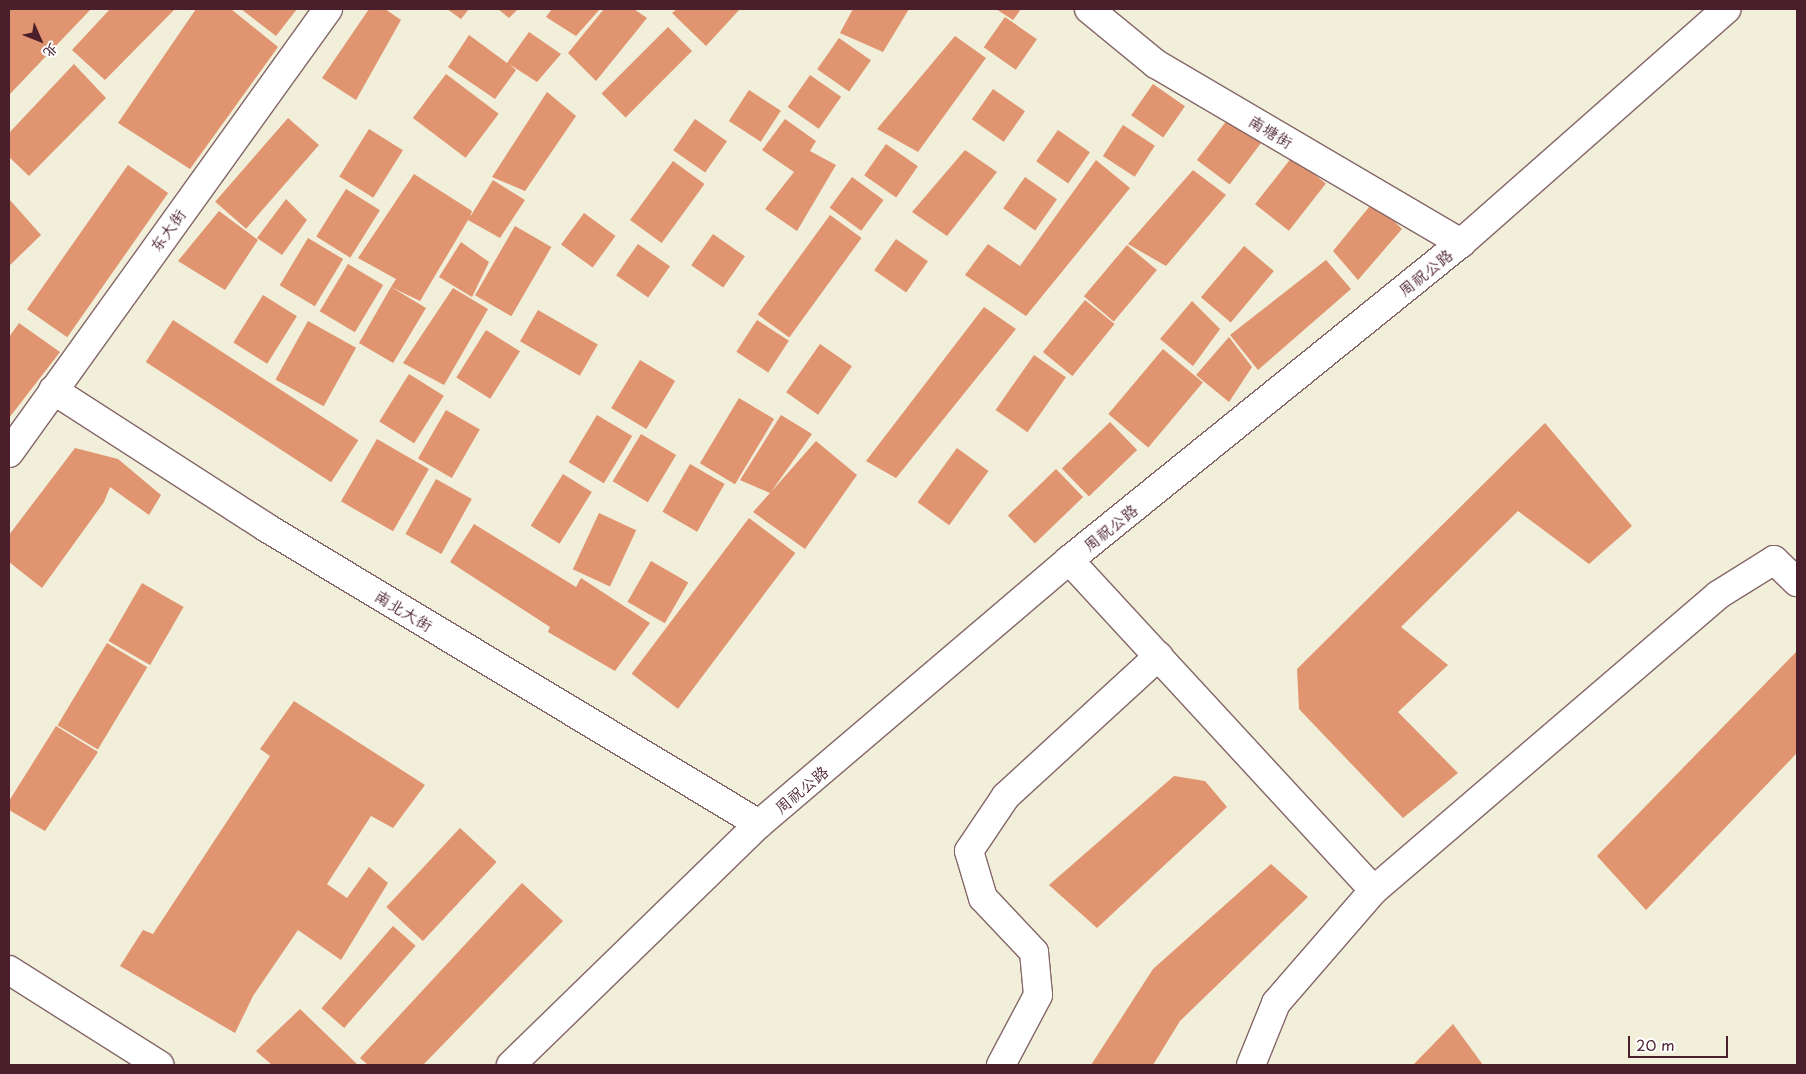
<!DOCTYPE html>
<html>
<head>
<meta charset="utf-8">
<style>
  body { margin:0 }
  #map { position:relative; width:1806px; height:1074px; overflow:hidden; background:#f1eed9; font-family:"Playpen Sans","LXGW WenKai TC",sans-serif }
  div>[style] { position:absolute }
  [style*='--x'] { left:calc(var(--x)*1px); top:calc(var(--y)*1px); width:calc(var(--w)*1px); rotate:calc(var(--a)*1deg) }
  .building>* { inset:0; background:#e09470; transform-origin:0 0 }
  .roads { filter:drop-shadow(1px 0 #846768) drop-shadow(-1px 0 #846768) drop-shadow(0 1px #846768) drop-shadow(0 -1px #846768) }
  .minor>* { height:28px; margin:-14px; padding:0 14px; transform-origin:14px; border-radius:14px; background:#fff }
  span { translate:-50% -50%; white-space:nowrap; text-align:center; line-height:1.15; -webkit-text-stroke:4px #fff; paint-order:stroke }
  .street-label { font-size:16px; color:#4a1f2b }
  .frame { position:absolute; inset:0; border:10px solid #4a1f2b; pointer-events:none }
  .north { position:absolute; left:15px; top:15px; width:50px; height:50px; -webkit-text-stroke:4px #fff; paint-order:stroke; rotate:134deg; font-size:14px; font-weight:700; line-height:20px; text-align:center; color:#4a1f2b }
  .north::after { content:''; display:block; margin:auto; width:18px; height:22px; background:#4a1f2b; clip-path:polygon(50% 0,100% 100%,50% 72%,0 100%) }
  .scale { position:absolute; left:1628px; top:1036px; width:100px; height:22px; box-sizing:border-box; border:2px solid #4a1f2b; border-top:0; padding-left:6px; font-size:15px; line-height:18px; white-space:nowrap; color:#4a1f2b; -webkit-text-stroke:4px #fff; paint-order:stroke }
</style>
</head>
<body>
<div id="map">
  <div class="building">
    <div style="clip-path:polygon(9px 9px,91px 9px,9px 95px)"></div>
    <div style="clip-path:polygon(110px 9px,175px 9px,105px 80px,72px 50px)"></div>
    <div style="clip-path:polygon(196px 9px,231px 9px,278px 47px,190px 169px,118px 123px)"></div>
    <div style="clip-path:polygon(241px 9px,297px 9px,276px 36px)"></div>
    <div style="clip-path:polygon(369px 9px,385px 9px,401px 20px,356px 100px,322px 78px)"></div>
    <div style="clip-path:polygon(447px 9px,469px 9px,461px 19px)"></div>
    <div style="clip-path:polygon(498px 9px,518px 9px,509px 18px)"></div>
    <div style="clip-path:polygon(552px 9px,600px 9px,576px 36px,546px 17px)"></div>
    <div style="clip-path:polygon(604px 9px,634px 9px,647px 18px,596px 81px,568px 53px)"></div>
    <div style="clip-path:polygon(677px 9px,740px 9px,706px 46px,672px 13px)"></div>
    <div style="clip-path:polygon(853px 9px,909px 9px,883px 52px,840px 33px)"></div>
    <div style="clip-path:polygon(996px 9px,1021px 9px,1013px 20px)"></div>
    <div style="left:1005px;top:17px;width:39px;height:37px;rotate:35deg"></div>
    <div style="left:668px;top:27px;width:34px;height:94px;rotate:45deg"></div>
    <div style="clip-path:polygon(529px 32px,561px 54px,537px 82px,509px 64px,516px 70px,495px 99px,448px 67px,469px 35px,507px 63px)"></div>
    <div style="clip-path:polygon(955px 36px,986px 58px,918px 152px,877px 129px)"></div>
    <div style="left:839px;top:38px;width:39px;height:38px;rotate:35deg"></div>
    <div style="clip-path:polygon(74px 64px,106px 98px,29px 176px,9px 157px,9px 133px)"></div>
    <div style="left:446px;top:74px;width:66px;height:55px;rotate:37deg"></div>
    <div style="left:810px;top:75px;width:38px;height:39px;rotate:35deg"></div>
    <div style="left:1153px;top:84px;width:39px;height:38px;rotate:35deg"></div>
    <div style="left:993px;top:89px;width:39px;height:37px;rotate:35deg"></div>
    <div style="left:749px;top:90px;width:38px;height:37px;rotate:33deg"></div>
    <div style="clip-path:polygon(547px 92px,576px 116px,525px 191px,492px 177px)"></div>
    <div style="left:1230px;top:116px;width:41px;height:55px;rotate:37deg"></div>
    <div style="left:288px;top:118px;width:41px;height:111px;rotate:41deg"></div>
    <div style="left:695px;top:119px;width:39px;height:38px;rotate:35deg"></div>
    <div style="clip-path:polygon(785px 119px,816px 141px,810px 151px,836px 165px,797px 231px,765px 209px,794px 172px,762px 150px)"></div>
    <div style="left:1123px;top:125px;width:38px;height:37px;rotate:33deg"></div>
    <div style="left:369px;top:129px;width:40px;height:56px;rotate:32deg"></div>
    <div style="left:1058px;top:130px;width:39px;height:38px;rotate:35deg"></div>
    <div style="left:886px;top:144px;width:39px;height:38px;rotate:35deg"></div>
    <div style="clip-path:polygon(965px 150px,997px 172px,947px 236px,912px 212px)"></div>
    <div style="left:1292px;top:157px;width:43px;height:60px;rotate:38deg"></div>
    <div style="clip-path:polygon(1096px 160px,1130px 188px,1026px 316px,965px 275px,988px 244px,1020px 266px)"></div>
    <div style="left:673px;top:161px;width:39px;height:73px;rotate:36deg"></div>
    <div style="left:128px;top:165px;width:49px;height:176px;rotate:35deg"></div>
    <div style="clip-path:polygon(1193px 170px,1226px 195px,1166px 266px,1128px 244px)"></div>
    <div style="clip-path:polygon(414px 174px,472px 211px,470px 217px,493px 180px,525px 200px,500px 238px,468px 220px,420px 301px,391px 287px,426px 308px,393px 363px,359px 343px,391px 287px,396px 279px,358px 258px)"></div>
    <div style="left:852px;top:177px;width:39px;height:38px;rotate:36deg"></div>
    <div style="left:1025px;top:177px;width:39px;height:38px;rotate:35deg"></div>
    <div style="left:346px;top:189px;width:40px;height:56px;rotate:32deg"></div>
    <div style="clip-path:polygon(9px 199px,41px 235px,9px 266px)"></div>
    <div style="clip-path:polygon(286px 199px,307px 220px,282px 255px,257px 238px)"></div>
    <div style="clip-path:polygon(1374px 201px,1402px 229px,1358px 280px,1333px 251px)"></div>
    <div style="clip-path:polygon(219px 211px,258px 240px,225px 290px,178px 261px)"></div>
    <div style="left:584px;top:213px;width:39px;height:39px;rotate:36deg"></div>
    <div style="left:830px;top:215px;width:39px;height:123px;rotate:36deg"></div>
    <div style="left:515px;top:226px;width:42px;height:80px;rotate:30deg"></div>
    <div style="left:713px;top:234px;width:39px;height:38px;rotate:35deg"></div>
    <div style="left:308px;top:238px;width:41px;height:55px;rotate:31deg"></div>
    <div style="left:896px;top:239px;width:39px;height:38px;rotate:35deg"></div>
    <div style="clip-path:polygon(461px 242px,489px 262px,472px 297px,439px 277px)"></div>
    <div style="left:638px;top:244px;width:39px;height:38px;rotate:35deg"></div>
    <div style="left:1127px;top:245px;width:39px;height:67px;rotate:40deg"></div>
    <div style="left:1244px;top:246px;width:39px;height:67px;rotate:40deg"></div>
    <div style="clip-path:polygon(1326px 260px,1351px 289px,1258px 370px,1230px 335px)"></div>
    <div style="left:348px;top:264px;width:41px;height:55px;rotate:31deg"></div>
    <div style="clip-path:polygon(453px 288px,488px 309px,444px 385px,403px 363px)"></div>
    <div style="left:263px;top:295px;width:40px;height:56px;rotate:32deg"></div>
    <div style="left:1085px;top:300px;width:38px;height:67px;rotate:39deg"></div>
    <div style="clip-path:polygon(1192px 301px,1220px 329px,1193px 366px,1160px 339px)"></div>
    <div style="clip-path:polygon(984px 307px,1016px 329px,896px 478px,866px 461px)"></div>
    <div style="left:538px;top:310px;width:69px;height:36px;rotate:30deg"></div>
    <div style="left:173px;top:320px;width:221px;height:50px;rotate:33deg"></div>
    <div style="left:757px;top:320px;width:38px;height:38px;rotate:33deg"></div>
    <div style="left:308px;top:321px;width:55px;height:67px;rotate:29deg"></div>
    <div style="clip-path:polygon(19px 323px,60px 352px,9px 418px,9px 337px)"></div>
    <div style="left:486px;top:330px;width:40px;height:56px;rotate:32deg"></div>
    <div style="clip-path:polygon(1229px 337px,1252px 367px,1229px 402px,1196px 375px)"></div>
    <div style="left:820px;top:344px;width:39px;height:59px;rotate:35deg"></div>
    <div style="left:1163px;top:349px;width:52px;height:85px;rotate:40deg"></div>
    <div style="left:1034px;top:355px;width:39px;height:67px;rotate:35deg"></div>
    <div style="left:640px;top:360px;width:41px;height:56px;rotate:31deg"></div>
    <div style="left:409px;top:374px;width:41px;height:56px;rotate:32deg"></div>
    <div style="left:739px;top:398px;width:41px;height:76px;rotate:31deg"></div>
    <div style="left:446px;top:410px;width:39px;height:56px;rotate:30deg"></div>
    <div style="left:597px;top:415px;width:41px;height:55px;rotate:31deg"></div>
    <div style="clip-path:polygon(781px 415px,812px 434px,771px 492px,816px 441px,857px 475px,805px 549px,753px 512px,770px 493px,740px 480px)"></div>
    <div style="left:1110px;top:422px;width:39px;height:67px;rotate:46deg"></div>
    <div style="clip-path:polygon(1545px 423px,1632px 526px,1589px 564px,1518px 511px,1401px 627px,1448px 665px,1398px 712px,1458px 773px,1403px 818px,1299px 709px,1297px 669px)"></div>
    <div style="left:641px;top:434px;width:41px;height:55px;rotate:31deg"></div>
    <div style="left:377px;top:439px;width:60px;height:72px;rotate:30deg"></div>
    <div style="clip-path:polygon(75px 448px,118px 459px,161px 495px,149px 515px,110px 487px,104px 502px,42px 588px,9px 562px,9px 535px)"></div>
    <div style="left:957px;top:448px;width:39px;height:67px;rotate:36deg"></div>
    <div style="left:690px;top:464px;width:40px;height:55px;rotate:30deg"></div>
    <div style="left:1056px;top:469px;width:39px;height:67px;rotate:46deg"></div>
    <div style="left:563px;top:474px;width:34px;height:61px;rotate:32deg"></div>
    <div style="left:436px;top:479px;width:41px;height:63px;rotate:29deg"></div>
    <div style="left:599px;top:513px;width:41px;height:62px;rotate:25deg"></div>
    <div style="left:749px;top:518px;width:58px;height:195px;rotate:37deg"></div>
    <div style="clip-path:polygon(474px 524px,576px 587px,581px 578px,650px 623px,615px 671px,548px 632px,550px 627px,450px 562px)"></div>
    <div style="left:651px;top:561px;width:43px;height:47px;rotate:30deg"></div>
    <div style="left:142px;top:583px;width:48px;height:67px;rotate:30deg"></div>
    <div style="left:107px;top:643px;width:47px;height:96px;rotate:31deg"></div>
    <div style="clip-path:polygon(1797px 651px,1797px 753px,1646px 910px,1597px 856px)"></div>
    <div style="clip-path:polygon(294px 701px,425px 785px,393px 828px,371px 816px,327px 884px,347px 898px,369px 867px,388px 883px,341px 960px,298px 930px,253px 996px,235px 1033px,120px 966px,143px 930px,153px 934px,270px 756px,260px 749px)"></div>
    <div style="clip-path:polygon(56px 726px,98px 752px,45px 831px,9px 810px,9px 801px)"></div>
    <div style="clip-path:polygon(1174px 776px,1205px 781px,1227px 807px,1097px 928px,1049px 885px)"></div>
    <div style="left:460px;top:828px;width:50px;height:108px;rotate:43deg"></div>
    <div style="clip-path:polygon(1271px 864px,1308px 897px,1180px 1021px,1153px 1065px,1091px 1065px,1153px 969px)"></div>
    <div style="clip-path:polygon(522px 883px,563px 921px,423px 1065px,368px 1065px,360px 1058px)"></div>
    <div style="left:393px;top:926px;width:30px;height:109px;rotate:41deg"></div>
    <div style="clip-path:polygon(300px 1009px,358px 1065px,272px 1065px,256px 1051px)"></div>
    <div style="clip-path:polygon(1453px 1024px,1483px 1065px,1413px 1065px)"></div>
  </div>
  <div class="roads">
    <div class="minor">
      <div style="--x:1089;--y:9;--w:87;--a:39.4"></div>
      <div style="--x:1156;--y:64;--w:354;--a:30.4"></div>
      <div style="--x:53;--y:390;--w:255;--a:32.8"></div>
      <div style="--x:267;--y:528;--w:574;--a:31.03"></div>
      <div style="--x:9;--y:453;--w:547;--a:-54.3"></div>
      <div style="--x:1069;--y:560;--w:449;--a:47.3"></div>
      <div style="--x:9;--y:970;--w:178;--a:32.3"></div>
      <div style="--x:511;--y:1065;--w:346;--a:-44.2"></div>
      <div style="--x:759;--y:824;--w:407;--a:-40.4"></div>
      <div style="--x:1069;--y:560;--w:504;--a:-38.96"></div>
      <div style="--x:1461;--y:243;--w:354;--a:-41.4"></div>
      <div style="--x:1001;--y:1065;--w:79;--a:-62.1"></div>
      <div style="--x:1038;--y:995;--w:43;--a:-95.3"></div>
      <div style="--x:1034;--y:952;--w:74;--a:-133.4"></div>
      <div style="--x:983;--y:898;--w:49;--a:-106.6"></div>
      <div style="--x:969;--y:851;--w:66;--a:-56.1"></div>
      <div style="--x:1006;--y:796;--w:207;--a:-42.5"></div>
      <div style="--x:1251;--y:1065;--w:67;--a:-68"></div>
      <div style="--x:1276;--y:1003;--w:150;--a:-49.1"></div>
      <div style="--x:1374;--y:890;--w:453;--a:-40.6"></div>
      <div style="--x:1718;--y:595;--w:66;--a:-32"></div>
      <div style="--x:1774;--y:560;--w:32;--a:44"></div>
    </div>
  </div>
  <div class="street-label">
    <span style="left:1271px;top:131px;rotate:31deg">南塘街</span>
    <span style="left:167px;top:230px;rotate:-54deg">东大街</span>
    <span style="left:1425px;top:272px;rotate:-39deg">周祝公路</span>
    <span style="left:1110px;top:527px;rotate:-39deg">周祝公路</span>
    <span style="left:404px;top:610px;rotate:31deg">南北大街</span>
    <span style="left:801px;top:789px;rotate:-40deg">周祝公路</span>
  </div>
  <div class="frame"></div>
  <div class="north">北</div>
  <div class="scale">20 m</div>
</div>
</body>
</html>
